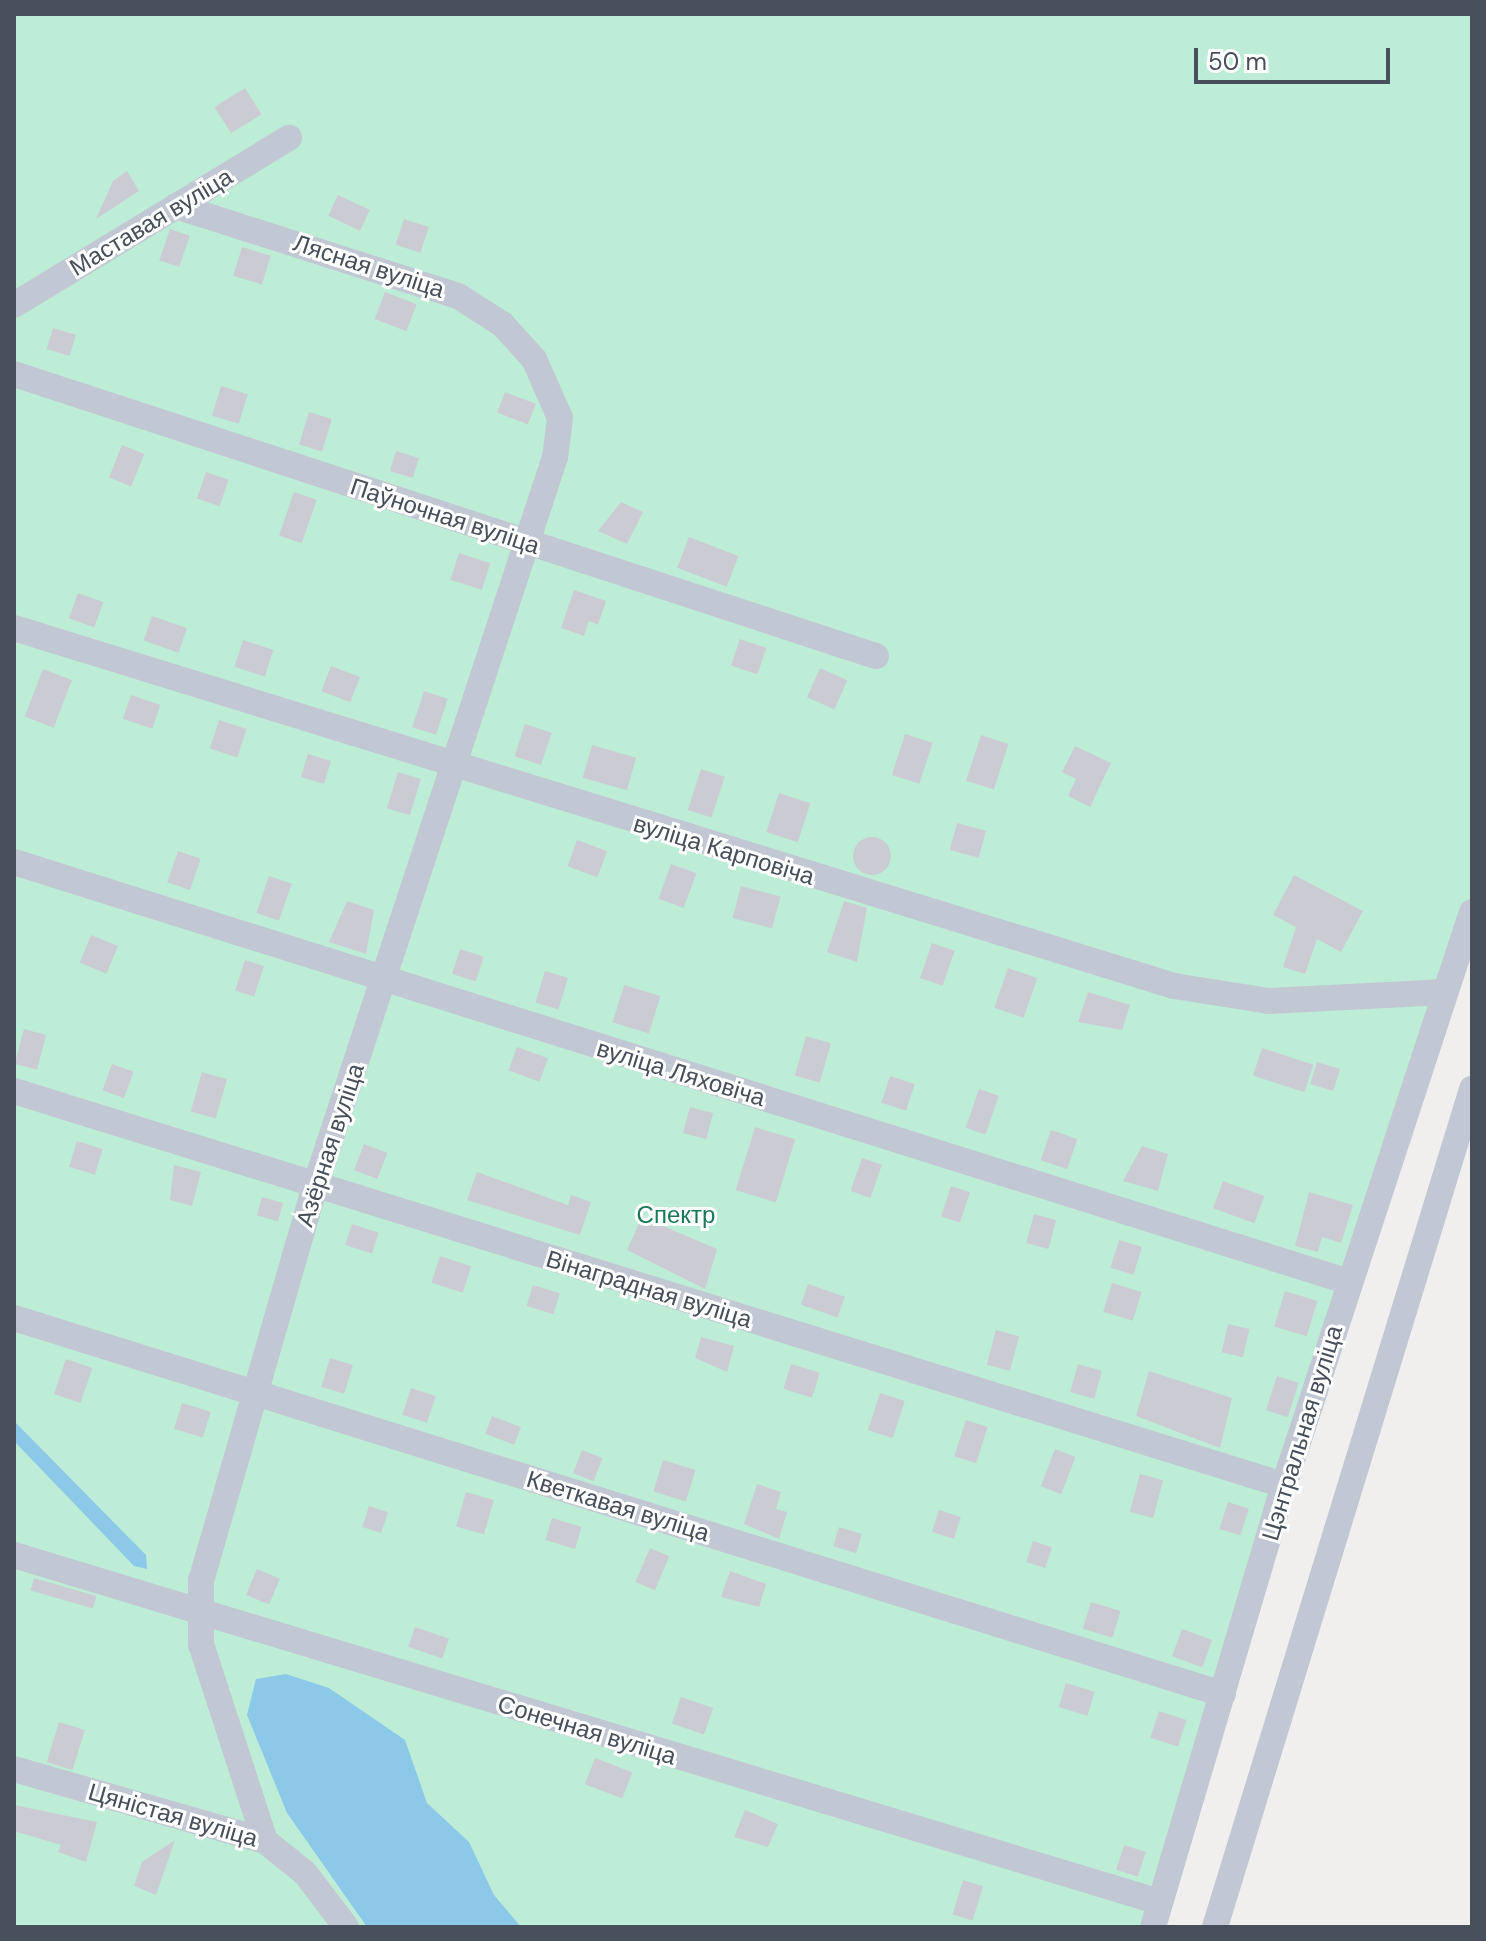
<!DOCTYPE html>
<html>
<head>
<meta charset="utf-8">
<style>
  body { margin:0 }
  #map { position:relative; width:1486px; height:1941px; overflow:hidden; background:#f1eeee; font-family:"DM Sans",sans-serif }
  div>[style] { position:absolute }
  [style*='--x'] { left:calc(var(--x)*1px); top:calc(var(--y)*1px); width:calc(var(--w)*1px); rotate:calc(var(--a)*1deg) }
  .green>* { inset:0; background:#bdedd6 }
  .water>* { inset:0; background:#8cc9e9 }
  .building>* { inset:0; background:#cbccd3; transform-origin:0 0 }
  .round { border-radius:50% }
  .minor>* { height:26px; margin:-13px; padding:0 13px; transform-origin:13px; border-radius:13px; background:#c2c8d3 }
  span { translate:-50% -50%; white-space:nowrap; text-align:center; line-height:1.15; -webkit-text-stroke:6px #fff; paint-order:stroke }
  .street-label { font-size:24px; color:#474f5b }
  .park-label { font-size:24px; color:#1a7a57 }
  .frame { position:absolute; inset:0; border:16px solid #474f5b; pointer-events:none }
  .scale { position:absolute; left:1194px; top:48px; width:196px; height:36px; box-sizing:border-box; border:4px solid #474f5b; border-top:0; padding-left:10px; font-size:24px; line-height:28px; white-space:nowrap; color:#474f5b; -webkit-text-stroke:6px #fff; paint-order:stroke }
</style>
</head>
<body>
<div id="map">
  <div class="green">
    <div style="clip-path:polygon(14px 14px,1472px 14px,1472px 947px,1153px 1927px,14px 1927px)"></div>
  </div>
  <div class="water">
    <div style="clip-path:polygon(14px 1421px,146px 1555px,147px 1569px,134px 1566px,14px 1441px)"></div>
    <div style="clip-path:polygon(286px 1674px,329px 1688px,405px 1740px,427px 1803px,469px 1842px,494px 1895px,521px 1927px,367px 1927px,287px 1813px,247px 1715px,256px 1679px)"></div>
  </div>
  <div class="building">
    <div style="left:245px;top:88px;width:31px;height:36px;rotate:58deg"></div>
    <div style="clip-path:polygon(127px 171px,139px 191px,96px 219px,113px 181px)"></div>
    <div style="left:338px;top:195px;width:35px;height:23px;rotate:25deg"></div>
    <div style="left:404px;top:219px;width:26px;height:27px;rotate:18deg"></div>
    <div style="left:170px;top:229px;width:21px;height:33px;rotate:19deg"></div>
    <div style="left:242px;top:247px;width:30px;height:30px;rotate:17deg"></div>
    <div style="left:385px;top:292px;width:34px;height:29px;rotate:21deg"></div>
    <div style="left:53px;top:328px;width:24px;height:22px;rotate:17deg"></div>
    <div style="left:221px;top:386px;width:28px;height:31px;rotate:17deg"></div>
    <div style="left:505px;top:392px;width:33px;height:22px;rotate:21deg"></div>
    <div style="left:309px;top:412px;width:24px;height:34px;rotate:17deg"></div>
    <div style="left:122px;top:445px;width:24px;height:35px;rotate:22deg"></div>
    <div style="left:396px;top:451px;width:24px;height:21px;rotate:17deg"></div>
    <div style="left:206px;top:472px;width:24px;height:28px;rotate:19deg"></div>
    <div style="left:294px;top:492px;width:24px;height:46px;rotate:19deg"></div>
    <div style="clip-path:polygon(621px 502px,643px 512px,627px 544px,598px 531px)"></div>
    <div style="left:689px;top:537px;width:53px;height:33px;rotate:21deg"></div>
    <div style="left:459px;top:553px;width:33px;height:28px;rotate:18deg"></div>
    <div style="clip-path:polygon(574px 590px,606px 601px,598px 625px,589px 621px,584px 636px,561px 628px)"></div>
    <div style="left:78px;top:593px;width:27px;height:27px;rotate:20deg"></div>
    <div style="left:152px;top:616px;width:37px;height:26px;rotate:19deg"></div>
    <div style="left:740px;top:639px;width:28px;height:28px;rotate:19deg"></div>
    <div style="left:243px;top:640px;width:32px;height:28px;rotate:18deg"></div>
    <div style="left:331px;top:666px;width:31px;height:27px;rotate:21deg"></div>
    <div style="left:820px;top:668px;width:30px;height:32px;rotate:24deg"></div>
    <div style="left:43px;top:669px;width:31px;height:51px;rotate:21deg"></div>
    <div style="left:424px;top:691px;width:25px;height:38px;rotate:18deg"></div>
    <div style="left:131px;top:695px;width:31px;height:25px;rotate:19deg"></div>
    <div style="left:219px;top:720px;width:29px;height:30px;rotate:18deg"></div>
    <div style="left:525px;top:724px;width:28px;height:34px;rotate:18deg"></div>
    <div style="left:905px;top:734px;width:29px;height:43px;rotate:18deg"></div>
    <div style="left:981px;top:735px;width:29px;height:48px;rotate:18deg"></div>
    <div style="left:592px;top:745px;width:46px;height:34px;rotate:16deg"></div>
    <div style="clip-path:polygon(1075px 746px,1111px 763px,1090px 807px,1068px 796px,1076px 779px,1062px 772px)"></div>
    <div style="left:308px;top:754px;width:24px;height:24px;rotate:17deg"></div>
    <div style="left:701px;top:769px;width:25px;height:43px;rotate:18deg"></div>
    <div style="left:398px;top:772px;width:24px;height:38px;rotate:17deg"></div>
    <div style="left:779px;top:793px;width:33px;height:41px;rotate:18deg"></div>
    <div style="left:957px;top:823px;width:30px;height:28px;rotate:15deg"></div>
    <div class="round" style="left:853px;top:837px;width:38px;height:38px"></div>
    <div style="left:577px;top:840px;width:32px;height:28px;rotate:20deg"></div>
    <div style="left:178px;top:851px;width:24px;height:33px;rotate:19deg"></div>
    <div style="left:671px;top:864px;width:27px;height:37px;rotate:20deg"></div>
    <div style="clip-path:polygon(1294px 875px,1363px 911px,1341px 952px,1317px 939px,1305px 974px,1283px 967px,1296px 927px,1273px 915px)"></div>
    <div style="left:269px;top:876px;width:24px;height:39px;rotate:19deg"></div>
    <div style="left:741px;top:886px;width:41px;height:33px;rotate:15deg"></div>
    <div style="clip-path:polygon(347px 901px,374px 910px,366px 954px,329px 942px)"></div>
    <div style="clip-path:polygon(844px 901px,867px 908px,857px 962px,827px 952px)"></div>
    <div style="left:91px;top:935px;width:29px;height:30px;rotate:22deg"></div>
    <div style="left:932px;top:943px;width:24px;height:37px;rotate:19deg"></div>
    <div style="left:460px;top:949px;width:25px;height:26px;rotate:18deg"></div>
    <div style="left:245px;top:960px;width:20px;height:32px;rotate:18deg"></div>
    <div style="left:1008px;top:968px;width:31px;height:42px;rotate:19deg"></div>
    <div style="left:545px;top:971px;width:24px;height:33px;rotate:17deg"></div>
    <div style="left:624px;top:985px;width:38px;height:39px;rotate:17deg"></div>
    <div style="clip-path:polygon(1088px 992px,1130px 1005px,1122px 1030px,1078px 1022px)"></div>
    <div style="left:24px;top:1029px;width:23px;height:36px;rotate:15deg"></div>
    <div style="left:806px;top:1036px;width:26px;height:41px;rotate:16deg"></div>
    <div style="left:517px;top:1047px;width:33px;height:25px;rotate:20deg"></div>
    <div style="left:1262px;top:1048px;width:54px;height:29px;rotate:18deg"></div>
    <div style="left:1317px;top:1062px;width:24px;height:23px;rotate:17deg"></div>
    <div style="left:112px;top:1064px;width:23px;height:28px;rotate:20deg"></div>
    <div style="left:202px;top:1072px;width:26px;height:41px;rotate:16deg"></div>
    <div style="left:890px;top:1076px;width:26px;height:28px;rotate:18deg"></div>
    <div style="left:979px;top:1089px;width:21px;height:41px;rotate:19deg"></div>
    <div style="left:690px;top:1107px;width:24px;height:27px;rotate:15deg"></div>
    <div style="left:755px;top:1127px;width:42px;height:66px;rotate:17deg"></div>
    <div style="left:1051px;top:1130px;width:28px;height:32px;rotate:19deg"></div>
    <div style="left:77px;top:1141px;width:27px;height:27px;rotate:17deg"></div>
    <div style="left:364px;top:1144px;width:25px;height:28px;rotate:21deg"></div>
    <div style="clip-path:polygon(1142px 1146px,1168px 1154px,1158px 1191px,1123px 1181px)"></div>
    <div style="left:862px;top:1158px;width:21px;height:35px;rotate:19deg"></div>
    <div style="clip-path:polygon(174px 1165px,201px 1172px,192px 1206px,170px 1200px)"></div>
    <div style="clip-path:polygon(477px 1172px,568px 1205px,571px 1195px,591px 1202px,580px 1235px,467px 1200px)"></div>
    <div style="left:1223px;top:1181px;width:44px;height:29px;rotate:20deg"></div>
    <div style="left:951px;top:1186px;width:20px;height:32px;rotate:18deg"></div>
    <div style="clip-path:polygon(1309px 1192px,1353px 1205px,1341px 1243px,1322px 1237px,1318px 1252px,1295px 1246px)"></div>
    <div style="left:262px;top:1197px;width:22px;height:19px;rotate:16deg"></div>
    <div style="left:1034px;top:1214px;width:23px;height:30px;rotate:15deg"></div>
    <div style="clip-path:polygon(642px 1217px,717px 1249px,705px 1289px,627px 1250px)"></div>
    <div style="left:352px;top:1224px;width:28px;height:22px;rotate:18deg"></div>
    <div style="left:1119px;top:1240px;width:24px;height:29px;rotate:17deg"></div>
    <div style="left:440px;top:1256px;width:33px;height:28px;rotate:18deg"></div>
    <div style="left:1112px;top:1283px;width:31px;height:30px;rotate:17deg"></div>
    <div style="left:808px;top:1284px;width:39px;height:22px;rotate:19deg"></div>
    <div style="left:533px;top:1285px;width:28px;height:22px;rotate:17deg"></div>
    <div style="left:1285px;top:1291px;width:34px;height:37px;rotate:17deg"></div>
    <div style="left:1228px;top:1324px;width:22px;height:29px;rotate:13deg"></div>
    <div style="left:996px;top:1330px;width:24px;height:36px;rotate:15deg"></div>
    <div style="clip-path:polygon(701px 1337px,734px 1346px,727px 1372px,695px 1358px)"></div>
    <div style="left:330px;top:1358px;width:24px;height:30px;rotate:17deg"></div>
    <div style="left:66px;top:1359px;width:28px;height:37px;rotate:19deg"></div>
    <div style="left:791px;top:1364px;width:30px;height:26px;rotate:17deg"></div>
    <div style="left:1078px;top:1364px;width:25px;height:29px;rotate:16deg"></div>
    <div style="clip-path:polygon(1149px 1371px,1232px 1398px,1220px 1448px,1136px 1416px)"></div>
    <div style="left:1277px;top:1376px;width:23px;height:36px;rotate:18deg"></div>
    <div style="left:411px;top:1388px;width:26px;height:28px;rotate:18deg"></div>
    <div style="left:880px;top:1393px;width:26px;height:39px;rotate:18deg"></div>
    <div style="left:182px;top:1403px;width:30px;height:27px;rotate:17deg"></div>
    <div style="left:492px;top:1416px;width:31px;height:19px;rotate:21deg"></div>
    <div style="left:966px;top:1420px;width:23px;height:38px;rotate:18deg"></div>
    <div style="left:1055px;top:1449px;width:22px;height:40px;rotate:21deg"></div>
    <div style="left:582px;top:1450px;width:22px;height:25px;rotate:21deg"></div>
    <div style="left:663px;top:1460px;width:34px;height:33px;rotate:17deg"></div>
    <div style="left:1140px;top:1474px;width:24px;height:39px;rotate:15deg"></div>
    <div style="clip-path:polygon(757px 1484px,781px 1492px,776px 1509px,787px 1512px,779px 1539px,744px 1524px)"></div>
    <div style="left:466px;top:1492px;width:29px;height:36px;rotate:16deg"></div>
    <div style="left:1228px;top:1502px;width:22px;height:28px;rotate:18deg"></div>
    <div style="left:369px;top:1506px;width:20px;height:22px;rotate:18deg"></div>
    <div style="left:939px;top:1510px;width:23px;height:23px;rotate:18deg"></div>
    <div style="left:552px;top:1518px;width:31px;height:23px;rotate:17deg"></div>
    <div style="left:839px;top:1527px;width:24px;height:20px;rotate:17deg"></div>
    <div style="left:1033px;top:1541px;width:20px;height:22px;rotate:18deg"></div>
    <div style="left:650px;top:1548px;width:21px;height:37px;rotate:23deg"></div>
    <div style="left:257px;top:1569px;width:25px;height:28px;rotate:23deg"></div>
    <div style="clip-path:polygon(730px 1571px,766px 1584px,759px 1607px,721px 1597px)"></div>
    <div style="left:34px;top:1578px;width:65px;height:13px;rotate:16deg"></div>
    <div style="left:1091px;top:1602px;width:31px;height:28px;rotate:17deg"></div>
    <div style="left:415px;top:1627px;width:36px;height:21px;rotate:19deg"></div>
    <div style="left:1182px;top:1629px;width:32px;height:29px;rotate:20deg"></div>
    <div style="left:1066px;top:1683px;width:30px;height:25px;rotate:17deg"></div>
    <div style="left:681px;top:1697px;width:34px;height:28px;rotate:19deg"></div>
    <div style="left:1159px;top:1711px;width:29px;height:28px;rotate:18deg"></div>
    <div style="left:59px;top:1722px;width:27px;height:42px;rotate:17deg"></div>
    <div style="left:595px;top:1758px;width:40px;height:28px;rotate:21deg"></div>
    <div style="clip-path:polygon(14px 1805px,97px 1822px,86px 1862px,58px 1852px,61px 1845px,14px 1831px)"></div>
    <div style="clip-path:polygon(745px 1810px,778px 1824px,768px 1847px,734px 1837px)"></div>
    <div style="clip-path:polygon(175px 1840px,156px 1895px,134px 1886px,142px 1862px)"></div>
    <div style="left:1124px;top:1845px;width:23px;height:26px;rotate:18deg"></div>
    <div style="left:963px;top:1880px;width:21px;height:36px;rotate:17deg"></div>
  </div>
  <div class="minor">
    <div style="--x:176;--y:206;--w:296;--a:17.7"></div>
    <div style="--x:458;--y:296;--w:52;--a:32.5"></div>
    <div style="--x:502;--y:324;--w:47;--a:47.6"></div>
    <div style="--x:534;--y:359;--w:64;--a:66.2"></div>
    <div style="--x:560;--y:418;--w:39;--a:97"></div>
    <div style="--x:555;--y:457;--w:767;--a:108.22"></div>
    <div style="--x:315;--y:1186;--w:410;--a:106.1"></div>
    <div style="--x:201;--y:1580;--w:64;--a:90"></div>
    <div style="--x:201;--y:1644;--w:207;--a:72"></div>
    <div style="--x:14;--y:305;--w:322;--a:-31.3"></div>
    <div style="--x:14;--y:374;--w:907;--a:18.12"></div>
    <div style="--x:14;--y:628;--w:1214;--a:17.15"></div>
    <div style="--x:1174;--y:986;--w:96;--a:9"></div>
    <div style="--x:1269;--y:1001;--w:176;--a:-2.9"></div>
    <div style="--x:14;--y:862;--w:1400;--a:17.46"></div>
    <div style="--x:14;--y:1091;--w:1330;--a:17.24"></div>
    <div style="--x:14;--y:1318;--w:1266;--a:17.28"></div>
    <div style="--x:14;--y:1555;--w:1197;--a:16.85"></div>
    <div style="--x:14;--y:1769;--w:261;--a:16"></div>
    <div style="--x:265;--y:1841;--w:51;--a:38.7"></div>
    <div style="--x:305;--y:1873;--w:68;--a:52.8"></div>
    <div style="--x:1153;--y:1927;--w:461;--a:-73.5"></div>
    <div style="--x:1284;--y:1485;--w:603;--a:-71.84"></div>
    <div style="--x:1215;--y:1927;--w:877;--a:-72.95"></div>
  </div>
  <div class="street-label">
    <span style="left:151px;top:222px;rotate:-31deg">Маставая вуліца</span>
    <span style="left:369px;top:266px;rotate:18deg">Лясная вуліца</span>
    <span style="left:445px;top:516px;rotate:18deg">Паўночная вуліца</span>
    <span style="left:724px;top:850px;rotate:17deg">вуліца Карповіча</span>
    <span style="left:681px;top:1073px;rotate:17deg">вуліца Ляховіча</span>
    <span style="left:330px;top:1145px;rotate:-72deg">Азёрная вуліца</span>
    <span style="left:649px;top:1289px;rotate:17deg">Вінаградная вуліца</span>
    <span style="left:1302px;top:1433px;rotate:-73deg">Цэнтральная вуліца</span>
    <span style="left:618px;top:1506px;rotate:17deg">Кветкавая вуліца</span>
    <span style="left:587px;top:1730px;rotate:17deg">Сонечная вуліца</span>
    <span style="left:173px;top:1815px;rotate:16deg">Цяністая вуліца</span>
  </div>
  <div class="park-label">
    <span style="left:676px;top:1215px">Спектр</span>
  </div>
  <div class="frame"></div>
  <div class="scale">50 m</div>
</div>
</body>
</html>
